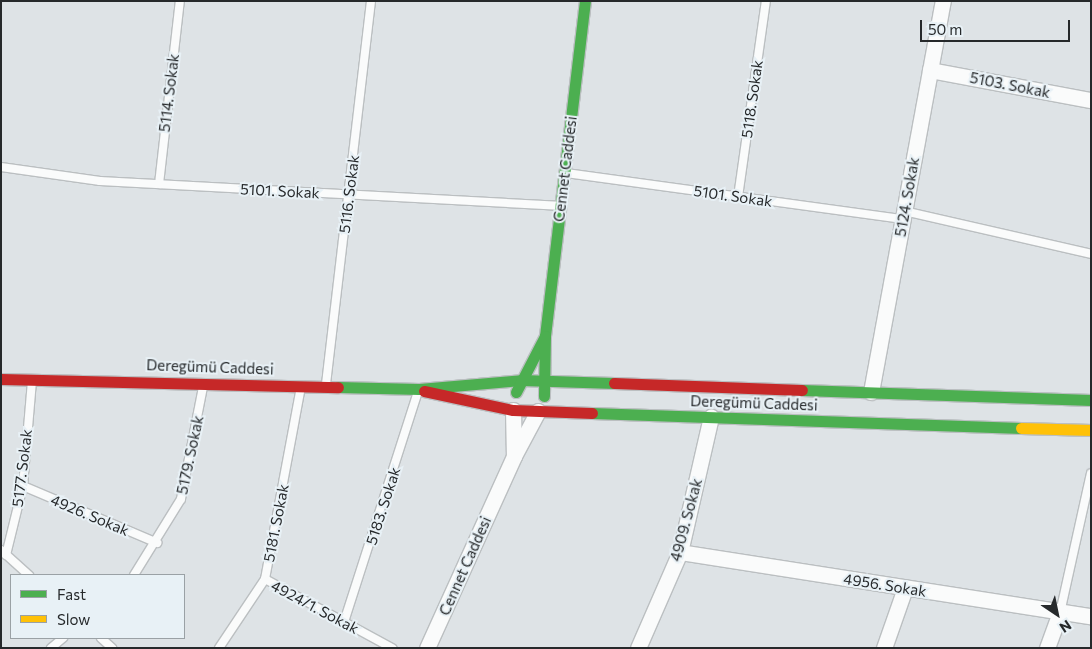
<!DOCTYPE html>
<html>
<head>
<meta charset="utf-8">
<style>
  body { margin:0 }
  #map { position:relative; width:1092px; height:649px; overflow:hidden; background:#dee3e6; font-family:Commissioner,sans-serif }
  div>[style] { position:absolute }
  [style*='--x'] { left:calc(var(--x)*1px); top:calc(var(--y)*1px); width:calc(var(--w)*1px); rotate:calc(var(--a)*1deg) }
  .roads { filter:drop-shadow(1px 0 #bbbfc1) drop-shadow(-1px 0 #bbbfc1) drop-shadow(0 1px #bbbfc1) drop-shadow(0 -1px #bbbfc1) }
  .lane>* { height:8px; margin:-4px; padding:0 4px; transform-origin:4px; border-radius:4px; background:#fafbfb }
  .street>* { height:15px; margin:-7.5px; padding:0 7.5px; transform-origin:7.5px; border-radius:7.5px; background:#fafbfb }
  .fast>* { height:11px; margin:-5.5px; padding:0 5.5px; transform-origin:5.5px; border-radius:5.5px; background:#4caf50 }
  .slow>* { height:11px; margin:-5.5px; padding:0 5.5px; transform-origin:5.5px; border-radius:5.5px; background:#ffc107 }
  .jam>* { height:11px; margin:-5.5px; padding:0 5.5px; transform-origin:5.5px; border-radius:5.5px; background:#c62828 }
  span { translate:-50% -50%; white-space:nowrap; text-align:center; line-height:1.15; -webkit-text-stroke:4px #e8f1f6; paint-order:stroke }
  .street-label { font-size:15px; color:#26292b }
  .frame { position:absolute; inset:0; border:2px solid #26292b; pointer-events:none }
  .legend { position:absolute; left:10px; top:574px; width:175px; height:65px; box-sizing:border-box; background:#e8f1f6; border:1px solid #9aa1a5; margin:0; padding:6px 9px; list-style:none; font-size:15px; color:#26292b }
  .legend li { display:flex; align-items:center; gap:10px; height:25px }
  .legend b { width:25px; border:1px solid #9aa1a5 }
  .north { position:absolute; left:1032px; top:589px; width:50px; height:50px; -webkit-text-stroke:4px #e8f1f6; paint-order:stroke; rotate:146deg; font-size:14px; font-weight:700; line-height:20px; text-align:center; color:#26292b }
  .north::after { content:''; display:block; margin:auto; width:18px; height:22px; background:#26292b; clip-path:polygon(50% 0,100% 100%,50% 72%,0 100%) }
  .scale { position:absolute; left:920px; top:20px; width:150px; height:22px; box-sizing:border-box; border:2px solid #26292b; border-top:0; padding-left:6px; font-size:15px; line-height:18px; white-space:nowrap; color:#26292b; -webkit-text-stroke:4px #e8f1f6; paint-order:stroke }
</style>
</head>
<body>
<div id="map">
  <div class="roads">
    <div class="lane">
      <div style="--x:1;--y:167;--w:100;--a:8"></div>
      <div style="--x:100;--y:181;--w:459;--a:3.1"></div>
      <div style="--x:566;--y:173;--w:340;--a:7.8"></div>
      <div style="--x:159;--y:184;--w:184;--a:-83.5"></div>
      <div style="--x:738;--y:197;--w:198;--a:-81.9"></div>
      <div style="--x:904;--y:211;--w:192;--a:12.9"></div>
      <div style="--x:326;--y:384;--w:386;--a:-83.3"></div>
      <div style="--x:23;--y:486;--w:146;--a:23"></div>
      <div style="--x:1;--y:550;--w:38;--a:42"></div>
      <div style="--x:6;--y:555;--w:71;--a:-76.2"></div>
      <div style="--x:23;--y:486;--w:104;--a:-85.1"></div>
      <div style="--x:134;--y:575;--w:89;--a:-58.3"></div>
      <div style="--x:181;--y:499;--w:114;--a:-78.9"></div>
      <div style="--x:265;--y:579;--w:145;--a:28.5"></div>
      <div style="--x:1060;--y:613;--w:143;--a:-77.5"></div>
      <div style="--x:344;--y:622;--w:243;--a:-72.2"></div>
      <div style="--x:101;--y:638;--w:15;--a:42"></div>
      <div style="--x:51;--y:648;--w:16;--a:-40"></div>
      <div style="--x:219;--y:648;--w:83;--a:-56.3"></div>
      <div style="--x:265;--y:579;--w:195;--a:-79.4"></div>
    </div>
    <div class="street">
      <div style="--x:930;--y:70;--w:164;--a:10.6"></div>
      <div style="--x:871;--y:392;--w:398;--a:-79.6"></div>
      <div style="--x:513;--y:410;--w:46;--a:88.8"></div>
      <div style="--x:514;--y:456;--w:51;--a:-61.9"></div>
      <div style="--x:680;--y:552;--w:416;--a:8.9"></div>
      <div style="--x:427;--y:648;--w:211;--a:-65.6"></div>
      <div style="--x:638;--y:648;--w:105;--a:-66.4"></div>
      <div style="--x:680;--y:552;--w:139;--a:-77.1"></div>
      <div style="--x:884;--y:648;--w:64;--a:-70.7"></div>
      <div style="--x:1047;--y:648;--w:37;--a:-70"></div>
    </div>
    <div class="fast">
      <div style="--x:545;--y:336;--w:337;--a:-83.2"></div>
      <div style="--x:338;--y:387;--w:81;--a:1.4"></div>
      <div style="--x:419;--y:389;--w:102;--a:-5"></div>
      <div style="--x:521;--y:380;--w:93;--a:1.8"></div>
      <div style="--x:802;--y:390;--w:289;--a:2"></div>
      <div style="--x:516;--y:392;--w:63;--a:-62.6"></div>
      <div style="--x:545;--y:336;--w:60;--a:91"></div>
      <div style="--x:592;--y:413;--w:429;--a:2"></div>
    </div>
    <div class="slow">
      <div style="--x:1021;--y:428;--w:70;--a:1.6"></div>
    </div>
    <div class="jam">
      <div style="--x:1;--y:379;--w:337;--a:1.4"></div>
      <div style="--x:614;--y:383;--w:188;--a:2.1"></div>
      <div style="--x:424;--y:391;--w:91;--a:12.1"></div>
      <div style="--x:513;--y:410;--w:79;--a:2.2"></div>
    </div>
  </div>
  <div class="street-label">
    <span style="left:1010px;top:85px;rotate:11deg">5103. Sokak</span>
    <span style="left:169px;top:93px;rotate:-83deg">5114. Sokak</span>
    <span style="left:752px;top:99px;rotate:-82deg">5118. Sokak</span>
    <span style="left:565px;top:169px;rotate:-83deg">Cennet Caddesi</span>
    <span style="left:280px;top:191px;rotate:3deg">5101. Sokak</span>
    <span style="left:349px;top:194px;rotate:-83deg">5116. Sokak</span>
    <span style="left:733px;top:196px;rotate:8deg">5101. Sokak</span>
    <span style="left:907px;top:197px;rotate:-80deg">5124. Sokak</span>
    <span style="left:210px;top:367px;rotate:2deg">Deregümü Caddesi</span>
    <span style="left:754px;top:403px;rotate:2deg">Deregümü Caddesi</span>
    <span style="left:190px;top:455px;rotate:-78deg">5179. Sokak</span>
    <span style="left:22px;top:468px;rotate:-83deg">5177. Sokak</span>
    <span style="left:383px;top:506px;rotate:-72deg">5183. Sokak</span>
    <span style="left:90px;top:515px;rotate:23deg">4926. Sokak</span>
    <span style="left:686px;top:520px;rotate:-75deg">4909. Sokak</span>
    <span style="left:276px;top:523px;rotate:-79deg">5181. Sokak</span>
    <span style="left:465px;top:566px;rotate:-66deg">Cennet Caddesi</span>
    <span style="left:885px;top:585px;rotate:9deg">4956. Sokak</span>
    <span style="left:315px;top:607px;rotate:28deg">4924/1. Sokak</span>
  </div>
  <div class="frame"></div>
  <ul class="legend">
  <li><b style="height:6px;background:#4caf50"></b>Fast</li>
  <li><b style="height:6px;background:#ffc107"></b>Slow</li>
  </ul>
  <div class="north">N</div>
  <div class="scale">50 m</div>
</div>
</body>
</html>
